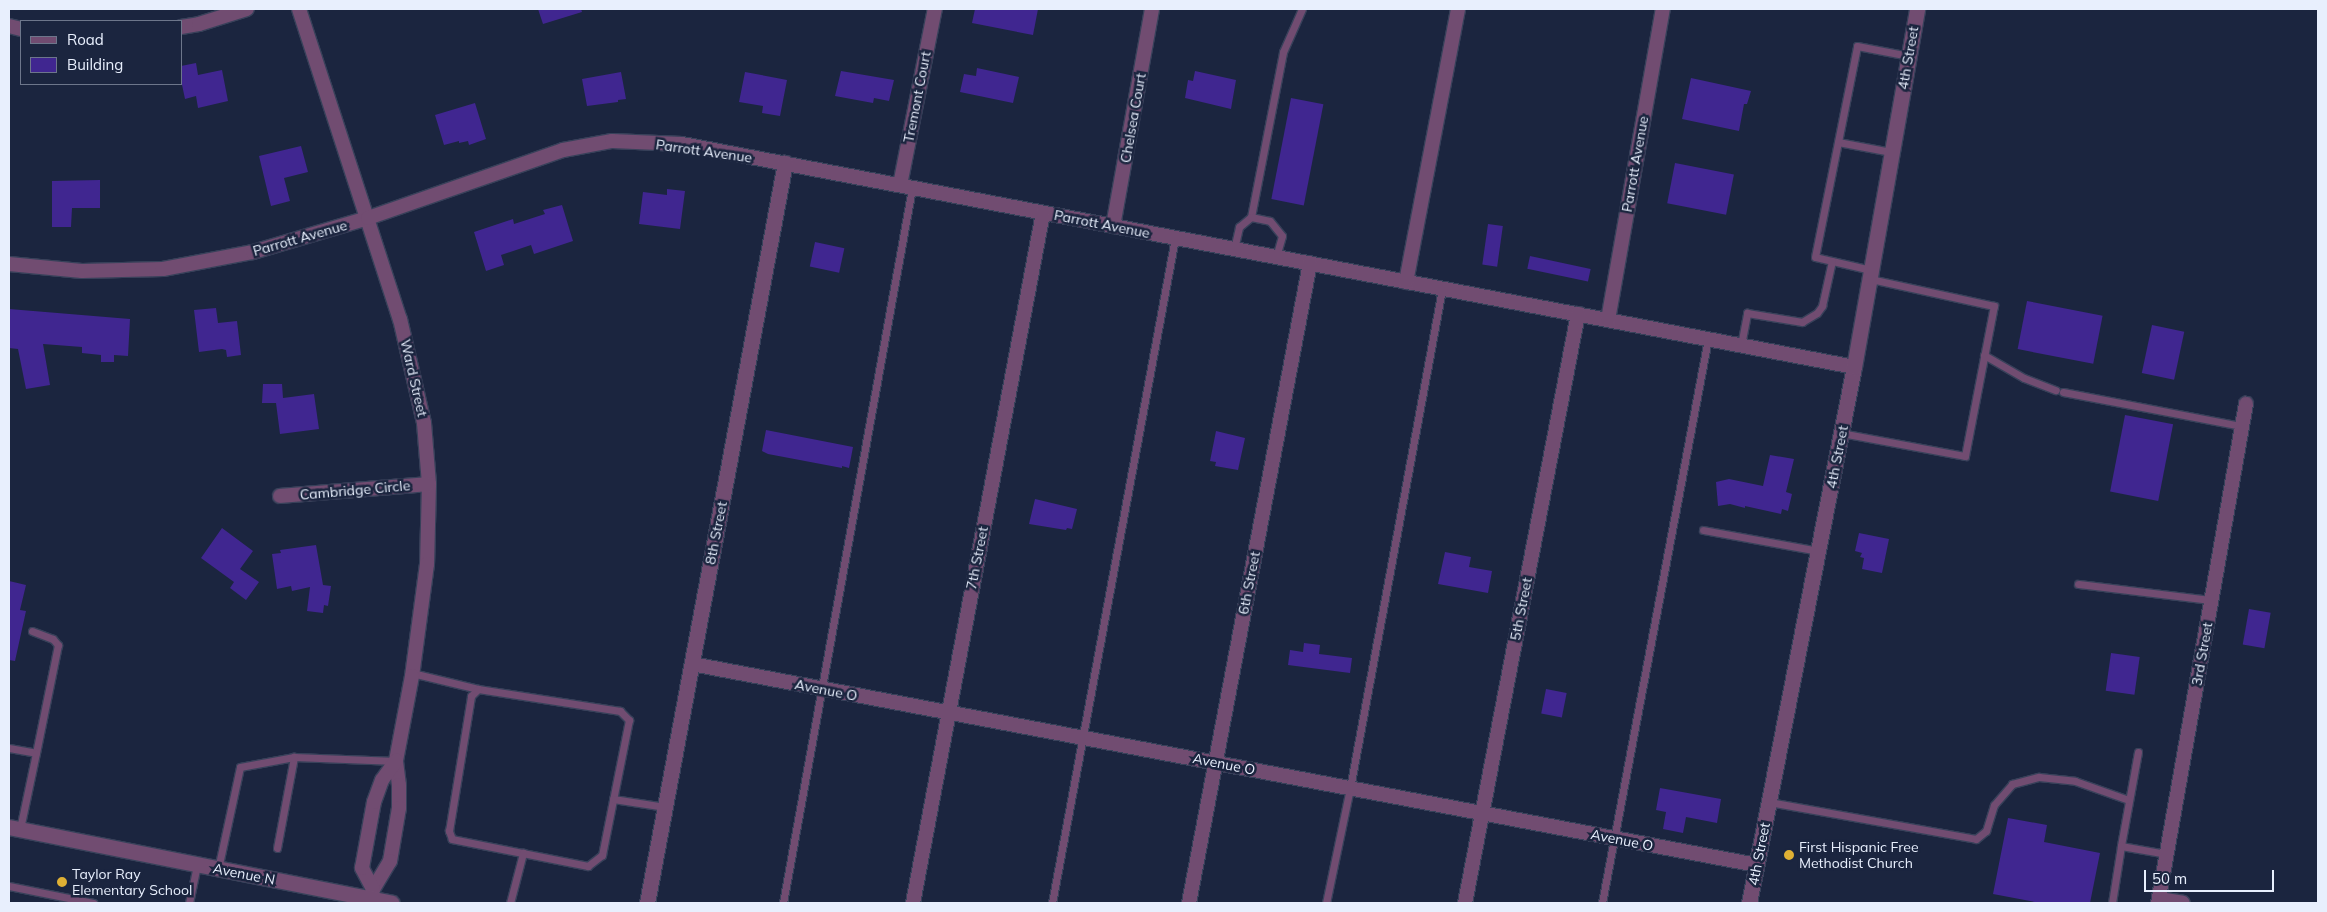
<!DOCTYPE html>
<html>
<head>
<meta charset="utf-8">
<style>
  body { margin:0 }
  #map { position:relative; width:2327px; height:912px; overflow:hidden; background:#1b253f; font-family:Mulish,sans-serif }
  div>[style] { position:absolute }
  [style*='--x'] { left:calc(var(--x)*1px); top:calc(var(--y)*1px); width:calc(var(--w)*1px); rotate:calc(var(--a)*1deg) }
  .building>* { inset:0; background:#402690; transform-origin:0 0 }
  .roads { filter:drop-shadow(1px 0 #38415a) drop-shadow(-1px 0 #38415a) drop-shadow(0 1px #38415a) drop-shadow(0 -1px #38415a) }
  .service>* { height:7px; margin:-3.5px; padding:0 3.5px; transform-origin:3.5px; border-radius:3.5px; background:#714c71 }
  .minor>* { height:14px; margin:-7px; padding:0 7px; transform-origin:7px; border-radius:7px; background:#714c71 }
  .tertiary>* { height:15px; margin:-7.5px; padding:0 7.5px; transform-origin:7.5px; border-radius:7.5px; background:#714c71 }
  .dots>* { width:14px; height:14px; translate:-50% -50%; box-sizing:border-box; border:2px solid #1b253f; border-radius:50% }
  span { translate:-50% -50%; white-space:nowrap; text-align:center; line-height:1.15; -webkit-text-stroke:5px #1b253f; paint-order:stroke }
  .street-label { font-size:14px; color:#e8effd }
  .poi-label { font-size:14px; color:#e8effd }
  .left { translate:0 -50%; text-align:left }
  .frame { position:absolute; inset:0; border:10px solid #e8effd; pointer-events:none }
  .legend { position:absolute; left:20px; top:20px; width:162px; height:65px; box-sizing:border-box; background:#1b253f; border:1px solid #6d768b; margin:0; padding:6px 9px; list-style:none; font-size:15px; color:#e8effd }
  .legend li { display:flex; align-items:center; gap:10px; height:25px }
  .legend b { width:25px; border:1px solid #6d768b }
  .scale { position:absolute; left:2144px; top:870px; width:130px; height:22px; box-sizing:border-box; border:2px solid #e8effd; border-top:0; padding-left:6px; font-size:15px; line-height:18px; white-space:nowrap; color:#e8effd; -webkit-text-stroke:4px #1b253f; paint-order:stroke }
</style>
</head>
<body>
<div id="map">
  <div class="building">
    <div style="clip-path:polygon(538px 9px,581px 9px,582px 12px,543px 24px)"></div>
    <div style="clip-path:polygon(975px 9px,1038px 9px,1033px 35px,972px 23px)"></div>
    <div style="clip-path:polygon(196px 63px,198px 75px,222px 70px,228px 101px,198px 108px,196px 96px,185px 99px,181px 80px,181px 66px)"></div>
    <div style="clip-path:polygon(977px 68px,1019px 77px,1013px 103px,960px 92px,964px 74px,976px 76px)"></div>
    <div style="clip-path:polygon(841px 71px,894px 80px,889px 101px,874px 98px,873px 103px,835px 96px)"></div>
    <div style="clip-path:polygon(1195px 71px,1236px 80px,1231px 109px,1185px 98px,1188px 80px,1193px 81px)"></div>
    <div style="clip-path:polygon(621px 72px,626px 99px,618px 100px,618px 102px,587px 106px,582px 79px)"></div>
    <div style="clip-path:polygon(745px 72px,787px 80px,780px 116px,762px 113px,763px 106px,739px 102px)"></div>
    <div style="clip-path:polygon(1691px 78px,1751px 91px,1747px 104px,1744px 104px,1739px 131px,1682px 119px)"></div>
    <div style="left:1291px;top:98px;width:33px;height:103px;rotate:11deg"></div>
    <div style="clip-path:polygon(475px 103px,486px 139px,469px 145px,468px 141px,459px 143px,459px 141px,444px 145px,435px 115px)"></div>
    <div style="clip-path:polygon(301px 146px,308px 172px,284px 178px,290px 201px,271px 206px,259px 156px)"></div>
    <div style="left:1675px;top:163px;width:60px;height:41px;rotate:11deg"></div>
    <div style="clip-path:polygon(100px 180px,100px 208px,72px 208px,71px 227px,52px 227px,52px 181px)"></div>
    <div style="clip-path:polygon(667px 189px,685px 191px,680px 229px,639px 224px,643px 192px,667px 195px)"></div>
    <div style="clip-path:polygon(562px 205px,573px 241px,534px 254px,531px 245px,501px 255px,504px 265px,486px 271px,474px 232px,513px 219px,514px 224px,545px 214px,543px 210px)"></div>
    <div style="left:1488px;top:224px;width:15px;height:41px;rotate:8deg"></div>
    <div style="left:815px;top:242px;width:30px;height:25px;rotate:12deg"></div>
    <div style="left:1530px;top:256px;width:62px;height:13px;rotate:12deg"></div>
    <div style="left:2027px;top:301px;width:77px;height:49px;rotate:11deg"></div>
    <div style="clip-path:polygon(216px 308px,218px 323px,237px 321px,241px 355px,227px 357px,226px 350px,222px 349px,199px 352px,194px 310px)"></div>
    <div style="clip-path:polygon(9px 309px,130px 319px,128px 356px,114px 355px,114px 362px,101px 362px,101px 355px,82px 353px,82px 347px,43px 344px,50px 385px,26px 389px,18px 349px,9px 348px)"></div>
    <div style="left:2152px;top:325px;width:33px;height:49px;rotate:12deg"></div>
    <div style="clip-path:polygon(263px 384px,282px 384px,283px 398px,314px 394px,319px 429px,280px 434px,276px 403px,262px 403px)"></div>
    <div style="left:2125px;top:415px;width:49px;height:78px;rotate:11deg"></div>
    <div style="clip-path:polygon(766px 430px,853px 447px,849px 468px,842px 466px,842px 468px,768px 454px,762px 451px)"></div>
    <div style="clip-path:polygon(1216px 431px,1245px 438px,1238px 470px,1215px 466px,1216px 462px,1210px 461px)"></div>
    <div style="clip-path:polygon(1770px 455px,1794px 459px,1786px 492px,1792px 494px,1788px 511px,1782px 509px,1781px 514px,1745px 506px,1745px 508px,1730px 504px,1718px 506px,1716px 482px,1729px 479px,1763px 486px)"></div>
    <div style="clip-path:polygon(1035px 499px,1077px 509px,1072px 529px,1067px 528px,1066px 530px,1029px 524px)"></div>
    <div style="clip-path:polygon(222px 528px,253px 551px,240px 569px,259px 582px,246px 600px,230px 588px,234px 582px,201px 558px)"></div>
    <div style="clip-path:polygon(1859px 533px,1889px 539px,1882px 573px,1862px 569px,1864px 558px,1860px 557px,1862px 553px,1855px 551px)"></div>
    <div style="clip-path:polygon(316px 545px,323px 585px,331px 586px,328px 606px,324px 605px,323px 613px,307px 611px,310px 587px,292px 591px,291px 586px,277px 589px,272px 554px,281px 553px,280px 550px)"></div>
    <div style="clip-path:polygon(1445px 552px,1471px 557px,1469px 567px,1492px 571px,1488px 593px,1438px 584px)"></div>
    <div style="clip-path:polygon(9px 581px,26px 585px,20px 610px,26px 611px,15px 661px,9px 660px)"></div>
    <div style="left:2249px;top:609px;width:22px;height:36px;rotate:10deg"></div>
    <div style="clip-path:polygon(1304px 643px,1320px 645px,1319px 654px,1352px 658px,1350px 673px,1288px 665px,1290px 650px,1303px 652px)"></div>
    <div style="left:2111px;top:653px;width:29px;height:38px;rotate:8deg"></div>
    <div style="left:1546px;top:689px;width:21px;height:25px;rotate:11deg"></div>
    <div style="clip-path:polygon(1660px 788px,1721px 799px,1717px 823px,1686px 817px,1683px 833px,1663px 829px,1666px 812px,1656px 810px)"></div>
    <div style="clip-path:polygon(2008px 818px,2047px 825px,2044px 842px,2100px 853px,2090px 903px,2040px 903px,1993px 894px)"></div>
  </div>
  <div class="roads">
    <div class="service">
      <div style="--x:1838;--y:142;--w:54;--a:10.7"></div>
      <div style="--x:1251;--y:217;--w:168;--a:-79"></div>
      <div style="--x:1283;--y:52;--w:47;--a:-66.2"></div>
      <div style="--x:1234;--y:249;--w:23;--a:-77"></div>
      <div style="--x:1239;--y:227;--w:16;--a:-40"></div>
      <div style="--x:1251;--y:217;--w:19;--a:12"></div>
      <div style="--x:1270;--y:221;--w:19;--a:51"></div>
      <div style="--x:1282;--y:236;--w:22;--a:106"></div>
      <div style="--x:1871;--y:270;--w:57;--a:-166.9"></div>
      <div style="--x:1815;--y:257;--w:215;--a:-78.7"></div>
      <div style="--x:1857;--y:46;--w:53;--a:10.9"></div>
      <div style="--x:1741;--y:345;--w:33;--a:-79"></div>
      <div style="--x:1747;--y:313;--w:56;--a:9.3"></div>
      <div style="--x:1802;--y:322;--w:17;--a:-31"></div>
      <div style="--x:1817;--y:313;--w:9;--a:-54"></div>
      <div style="--x:1822;--y:306;--w:46;--a:-77.5"></div>
      <div style="--x:1984;--y:355;--w:46;--a:29.9"></div>
      <div style="--x:2024;--y:378;--w:34;--a:21"></div>
      <div style="--x:2063;--y:392;--w:182;--a:10.8"></div>
      <div style="--x:1841;--y:433;--w:126;--a:10.5"></div>
      <div style="--x:1965;--y:456;--w:153;--a:-79.1"></div>
      <div style="--x:1994;--y:306;--w:127;--a:-167.7"></div>
      <div style="--x:1703;--y:530;--w:117;--a:10.3"></div>
      <div style="--x:2078;--y:584;--w:134;--a:6.9"></div>
      <div style="--x:32;--y:631;--w:22;--a:21"></div>
      <div style="--x:53;--y:639;--w:8;--a:50"></div>
      <div style="--x:58;--y:645;--w:110;--a:101.5"></div>
      <div style="--x:412;--y:673;--w:68;--a:13.6"></div>
      <div style="--x:478;--y:689;--w:144;--a:8.8"></div>
      <div style="--x:620;--y:711;--w:13;--a:45"></div>
      <div style="--x:629;--y:720;--w:138;--a:101.3"></div>
      <div style="--x:602;--y:855;--w:18;--a:142"></div>
      <div style="--x:588;--y:866;--w:139;--a:-168.8"></div>
      <div style="--x:452;--y:839;--w:9;--a:-111"></div>
      <div style="--x:449;--y:831;--w:137;--a:-80.7"></div>
      <div style="--x:471;--y:696;--w:10;--a:-45"></div>
      <div style="--x:9;--y:748;--w:27;--a:10"></div>
      <div style="--x:36;--y:753;--w:78;--a:101.9"></div>
      <div style="--x:2138;--y:752;--w:96;--a:100.3"></div>
      <div style="--x:2121;--y:846;--w:47;--a:9.9"></div>
      <div style="--x:613;--y:799;--w:53;--a:8.7"></div>
      <div style="--x:1769;--y:802;--w:210;--a:10.1"></div>
      <div style="--x:1976;--y:839;--w:13;--a:-39"></div>
      <div style="--x:1986;--y:831;--w:27;--a:-73"></div>
      <div style="--x:1994;--y:805;--w:28;--a:-49"></div>
      <div style="--x:2012;--y:784;--w:28;--a:-15"></div>
      <div style="--x:2039;--y:777;--w:36;--a:6"></div>
      <div style="--x:2075;--y:781;--w:57;--a:19.4"></div>
      <div style="--x:277;--y:848;--w:93;--a:-79.4"></div>
      <div style="--x:294;--y:757;--w:102;--a:2.2"></div>
      <div style="--x:218;--y:869;--w:104;--a:-77.8"></div>
      <div style="--x:240;--y:767;--w:55;--a:-10.5"></div>
      <div style="--x:9;--y:886;--w:86;--a:11.4"></div>
      <div style="--x:189;--y:903;--w:40;--a:-78"></div>
      <div style="--x:510;--y:903;--w:52;--a:-75.4"></div>
      <div style="--x:783;--y:903;--w:727;--a:-79.77"></div>
      <div style="--x:1052;--y:903;--w:676;--a:-79.52"></div>
      <div style="--x:1326;--y:903;--w:117;--a:-78.2"></div>
      <div style="--x:1350;--y:788;--w:507;--a:-79.55"></div>
      <div style="--x:1602;--y:903;--w:574;--a:-79.36"></div>
      <div style="--x:2112;--y:903;--w:58;--a:-81"></div>
    </div>
    <div class="minor">
      <div style="--x:299;--y:9;--w:326;--a:72"></div>
      <div style="--x:400;--y:319;--w:107;--a:77"></div>
      <div style="--x:424;--y:423;--w:61;--a:85.3"></div>
      <div style="--x:429;--y:484;--w:80;--a:91.4"></div>
      <div style="--x:427;--y:564;--w:113;--a:97.6"></div>
      <div style="--x:412;--y:676;--w:86;--a:100.7"></div>
      <div style="--x:396;--y:761;--w:24;--a:83"></div>
      <div style="--x:399;--y:785;--w:23;--a:90"></div>
      <div style="--x:399;--y:808;--w:54;--a:99.6"></div>
      <div style="--x:390;--y:861;--w:33;--a:121"></div>
      <div style="--x:373;--y:889;--w:14;--a:102"></div>
      <div style="--x:9;--y:26;--w:12;--a:14"></div>
      <div style="--x:181;--y:27;--w:18;--a:-9"></div>
      <div style="--x:199;--y:24;--w:50;--a:-17.4"></div>
      <div style="--x:900;--y:185;--w:179;--a:-78.8"></div>
      <div style="--x:1113;--y:226;--w:220;--a:-79.8"></div>
      <div style="--x:9;--y:264;--w:73;--a:5.5"></div>
      <div style="--x:82;--y:271;--w:81;--a:-1.4"></div>
      <div style="--x:163;--y:269;--w:92;--a:-10.7"></div>
      <div style="--x:253;--y:252;--w:120;--a:-16.5"></div>
      <div style="--x:368;--y:218;--w:207;--a:-19.2"></div>
      <div style="--x:563;--y:150;--w:50;--a:-10.4"></div>
      <div style="--x:612;--y:141;--w:70;--a:2.5"></div>
      <div style="--x:682;--y:144;--w:1193;--a:10.77"></div>
      <div style="--x:1406;--y:282;--w:278;--a:-79.2"></div>
      <div style="--x:1608;--y:320;--w:316;--a:-80"></div>
      <div style="--x:280;--y:496;--w:149;--a:-4.6"></div>
      <div style="--x:692;--y:664;--w:1084;--a:10.69"></div>
      <div style="--x:373;--y:889;--w:24;--a:-118"></div>
      <div style="--x:362;--y:868;--w:67;--a:-79.7"></div>
      <div style="--x:374;--y:802;--w:23;--a:-70"></div>
      <div style="--x:382;--y:780;--w:24;--a:-54"></div>
      <div style="--x:2159;--y:899;--w:24;--a:9"></div>
      <div style="--x:913;--y:903;--w:702;--a:-79.33"></div>
      <div style="--x:1189;--y:903;--w:651;--a:-79.29"></div>
      <div style="--x:1465;--y:903;--w:600;--a:-79.14"></div>
      <div style="--x:2158;--y:903;--w:507;--a:-80"></div>
    </div>
    <div class="tertiary">
      <div style="--x:9;--y:827;--w:390;--a:11.2"></div>
      <div style="--x:647;--y:903;--w:753;--a:-79.44"></div>
      <div style="--x:1749;--y:903;--w:546;--a:-78.92"></div>
      <div style="--x:1854;--y:367;--w:364;--a:-80"></div>
    </div>
  </div>
  <div class="dots">
    <div style="left:1789px;top:855px;background:#dfb034"></div>
    <div style="left:62px;top:882px;background:#dfb034"></div>
  </div>
  <div class="street-label">
    <span style="left:1908px;top:58px;rotate:-80deg">4th Street</span>
    <span style="left:917px;top:97px;rotate:-79deg">Tremont Court</span>
    <span style="left:1133px;top:118px;rotate:-80deg">Chelsea Court</span>
    <span style="left:704px;top:151px;rotate:8deg">Parrott Avenue</span>
    <span style="left:1635px;top:164px;rotate:-80deg">Parrott Avenue</span>
    <span style="left:1102px;top:224px;rotate:11deg">Parrott Avenue</span>
    <span style="left:300px;top:238px;rotate:-16deg">Parrott Avenue</span>
    <span style="left:414px;top:378px;rotate:77deg">Ward Street</span>
    <span style="left:1837px;top:457px;rotate:-79deg">4th Street</span>
    <span style="left:355px;top:490px;rotate:-5deg">Cambridge Circle</span>
    <span style="left:716px;top:533px;rotate:-79deg">8th Street</span>
    <span style="left:977px;top:558px;rotate:-79deg">7th Street</span>
    <span style="left:1249px;top:583px;rotate:-79deg">6th Street</span>
    <span style="left:1521px;top:609px;rotate:-79deg">5th Street</span>
    <span style="left:2202px;top:654px;rotate:-80deg">3rd Street</span>
    <span style="left:826px;top:690px;rotate:11deg">Avenue O</span>
    <span style="left:1224px;top:764px;rotate:11deg">Avenue O</span>
    <span style="left:1622px;top:840px;rotate:11deg">Avenue O</span>
    <span style="left:1759px;top:854px;rotate:-79deg">4th Street</span>
    <span style="left:244px;top:874px;rotate:11deg">Avenue N</span>
  </div>
  <div class="poi-label">
    <span class="left" style="left:1799px;top:855px">First Hispanic Free<br>Methodist Church</span>
    <span class="left" style="left:72px;top:882px">Taylor Ray<br>Elementary School</span>
  </div>
  <div class="frame"></div>
  <ul class="legend">
  <li><b style="height:6px;background:#714c71"></b>Road</li>
  <li><b style="height:14px;background:#402690"></b>Building</li>
  </ul>
  <div class="scale">50 m</div>
</div>
</body>
</html>
